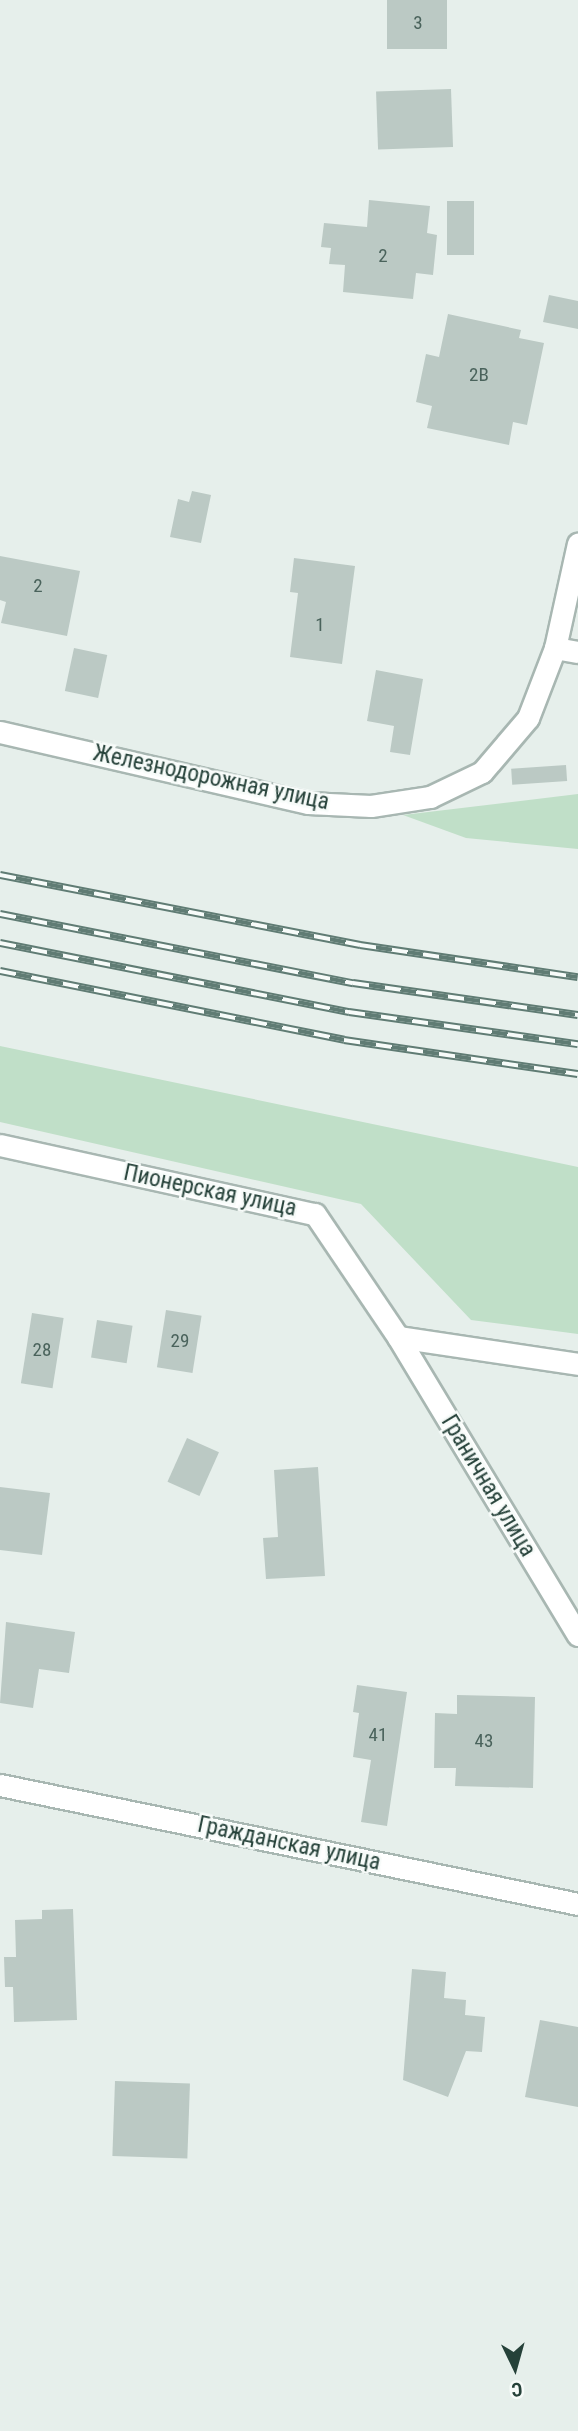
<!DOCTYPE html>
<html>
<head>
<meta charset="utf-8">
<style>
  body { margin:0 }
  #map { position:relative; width:578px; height:2431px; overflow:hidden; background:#e6efeb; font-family:"Roboto Condensed",sans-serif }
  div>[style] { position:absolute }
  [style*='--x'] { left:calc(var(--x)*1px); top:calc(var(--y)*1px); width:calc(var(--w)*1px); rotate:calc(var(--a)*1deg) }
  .green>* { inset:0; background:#c0dfc8 }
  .building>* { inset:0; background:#bbc9c4; transform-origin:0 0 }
  .roads { filter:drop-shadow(2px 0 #a8b7b2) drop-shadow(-2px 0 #a8b7b2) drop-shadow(0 2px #a8b7b2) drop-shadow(0 -2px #a8b7b2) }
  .minor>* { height:21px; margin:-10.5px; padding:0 10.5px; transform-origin:10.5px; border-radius:10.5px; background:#fff }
  .rail>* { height:8px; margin-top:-4px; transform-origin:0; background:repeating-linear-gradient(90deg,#f7fbf9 0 16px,#607c74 0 32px); box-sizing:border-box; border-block:2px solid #607c74 }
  span { translate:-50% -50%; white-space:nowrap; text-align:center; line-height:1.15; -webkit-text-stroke:5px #f7fbf9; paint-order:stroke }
  .number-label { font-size:19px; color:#4a635c }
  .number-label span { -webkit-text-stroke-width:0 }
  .street-label { font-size:23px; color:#254139 }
  .north { position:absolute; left:480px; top:2333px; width:70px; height:70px; -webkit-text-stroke:5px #f7fbf9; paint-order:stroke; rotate:175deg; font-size:19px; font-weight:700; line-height:28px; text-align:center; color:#254139 }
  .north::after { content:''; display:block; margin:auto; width:24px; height:32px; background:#254139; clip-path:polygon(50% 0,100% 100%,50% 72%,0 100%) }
</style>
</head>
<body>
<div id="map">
  <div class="green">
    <div style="clip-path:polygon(578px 794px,578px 849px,466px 838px,403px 815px)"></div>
    <div style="clip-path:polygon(0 1046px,578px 1167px,578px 1334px,471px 1320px,361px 1204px,0 1122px)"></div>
  </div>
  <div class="building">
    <div style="left:387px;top:0;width:60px;height:49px"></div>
    <div style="left:451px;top:89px;width:58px;height:75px;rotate:88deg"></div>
    <div style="clip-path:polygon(369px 200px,430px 206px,427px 233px,437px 235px,433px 275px,416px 273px,413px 299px,343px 292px,345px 265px,329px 264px,331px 248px,321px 247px,324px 223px,367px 227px)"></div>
    <div style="left:447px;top:201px;width:27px;height:54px"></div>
    <div style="clip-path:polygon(549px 295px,578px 301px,578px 329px,543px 322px)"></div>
    <div style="clip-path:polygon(448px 314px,521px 330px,519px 338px,544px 343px,527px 425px,513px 422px,509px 445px,427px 428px,432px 406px,416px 402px,426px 354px,439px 357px)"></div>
    <div style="clip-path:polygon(192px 491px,211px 495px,201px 543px,170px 537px,178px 499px,189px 502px)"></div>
    <div style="clip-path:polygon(0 556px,80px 571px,67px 636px,1px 623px,6px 602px,0 600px)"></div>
    <div style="clip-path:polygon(294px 558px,355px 566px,342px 664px,290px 657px,298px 593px,290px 592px)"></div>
    <div style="left:74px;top:648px;width:34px;height:44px;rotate:12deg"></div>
    <div style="clip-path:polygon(376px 670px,423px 679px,410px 755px,390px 752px,394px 726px,367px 721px)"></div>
    <div style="left:566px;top:765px;width:16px;height:55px;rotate:86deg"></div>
    <div style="left:166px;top:1310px;width:36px;height:58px;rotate:9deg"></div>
    <div style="left:32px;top:1313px;width:32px;height:71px;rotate:9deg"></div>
    <div style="left:97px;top:1320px;width:36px;height:38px;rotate:9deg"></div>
    <div style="left:187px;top:1438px;width:35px;height:48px;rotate:24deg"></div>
    <div style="clip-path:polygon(318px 1467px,325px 1576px,266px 1579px,263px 1538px,278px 1537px,274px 1470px)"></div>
    <div style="clip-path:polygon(0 1487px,50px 1493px,42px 1555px,0 1550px)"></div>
    <div style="clip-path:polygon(6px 1622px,75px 1632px,69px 1673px,39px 1669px,33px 1708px,0 1703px)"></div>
    <div style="clip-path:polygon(357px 1685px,407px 1692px,387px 1826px,361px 1822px,371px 1760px,353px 1757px,359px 1713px,353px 1712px)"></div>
    <div style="clip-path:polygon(457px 1695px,535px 1697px,533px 1788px,455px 1786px,456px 1768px,434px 1768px,435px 1713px,457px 1714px)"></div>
    <div style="clip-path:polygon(73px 1909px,77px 2020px,14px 2022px,13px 1987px,5px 1987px,4px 1957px,16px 1957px,15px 1920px,42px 1919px,42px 1910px)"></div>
    <div style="clip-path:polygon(412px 1969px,446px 1972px,444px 1998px,466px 2000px,465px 2015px,485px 2017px,482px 2052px,466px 2051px,448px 2097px,403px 2080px)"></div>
    <div style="clip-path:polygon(540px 2020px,578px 2027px,578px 2107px,525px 2097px)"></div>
    <div style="left:115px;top:2081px;width:75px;height:75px;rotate:2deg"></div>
  </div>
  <div class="roads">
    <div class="minor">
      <div style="--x:555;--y:648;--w:23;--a:10"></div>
      <div style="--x:0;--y:732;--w:316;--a:13"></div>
      <div style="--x:308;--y:803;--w:63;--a:2.7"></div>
      <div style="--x:371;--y:806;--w:60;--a:-8.7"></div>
      <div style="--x:430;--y:797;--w:58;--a:-25.7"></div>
      <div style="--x:482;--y:772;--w:71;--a:-49.6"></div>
      <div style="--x:528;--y:718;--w:75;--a:-68.9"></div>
      <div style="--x:555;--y:648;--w:107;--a:-77.6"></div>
      <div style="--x:0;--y:1145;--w:322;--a:12.4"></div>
      <div style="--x:315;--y:1214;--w:148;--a:56"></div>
      <div style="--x:398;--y:1337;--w:348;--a:58.9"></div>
      <div style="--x:398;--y:1337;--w:182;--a:8.5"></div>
      <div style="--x:0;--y:1785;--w:590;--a:11.63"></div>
    </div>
  </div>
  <div class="rail">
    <div style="--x:0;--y:875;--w:367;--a:11"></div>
    <div style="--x:360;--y:945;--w:220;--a:8.4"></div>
    <div style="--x:0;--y:914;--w:360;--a:11.1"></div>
    <div style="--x:353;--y:983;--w:227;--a:8.1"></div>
    <div style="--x:0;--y:943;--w:356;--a:11.2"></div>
    <div style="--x:349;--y:1012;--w:231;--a:8"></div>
    <div style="--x:0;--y:971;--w:351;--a:11.3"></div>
    <div style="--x:344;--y:1040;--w:236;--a:8.3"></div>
  </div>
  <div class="number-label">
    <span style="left:418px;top:23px">3</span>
    <span style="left:383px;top:256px">2</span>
    <span style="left:479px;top:375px">2В</span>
    <span style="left:38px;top:586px">2</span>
    <span style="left:320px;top:625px">1</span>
    <span style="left:180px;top:1341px">29</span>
    <span style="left:42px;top:1350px">28</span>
    <span style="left:378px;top:1735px">41</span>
    <span style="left:484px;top:1741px">43</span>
  </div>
  <div class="street-label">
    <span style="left:211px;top:778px;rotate:12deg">Железнодорожная улица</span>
    <span style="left:210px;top:1191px;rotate:12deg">Пионерская улица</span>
    <span style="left:488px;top:1486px;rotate:59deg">Граничная улица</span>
    <span style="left:289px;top:1844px;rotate:12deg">Гражданская улица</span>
  </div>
  <div class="north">С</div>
</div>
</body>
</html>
